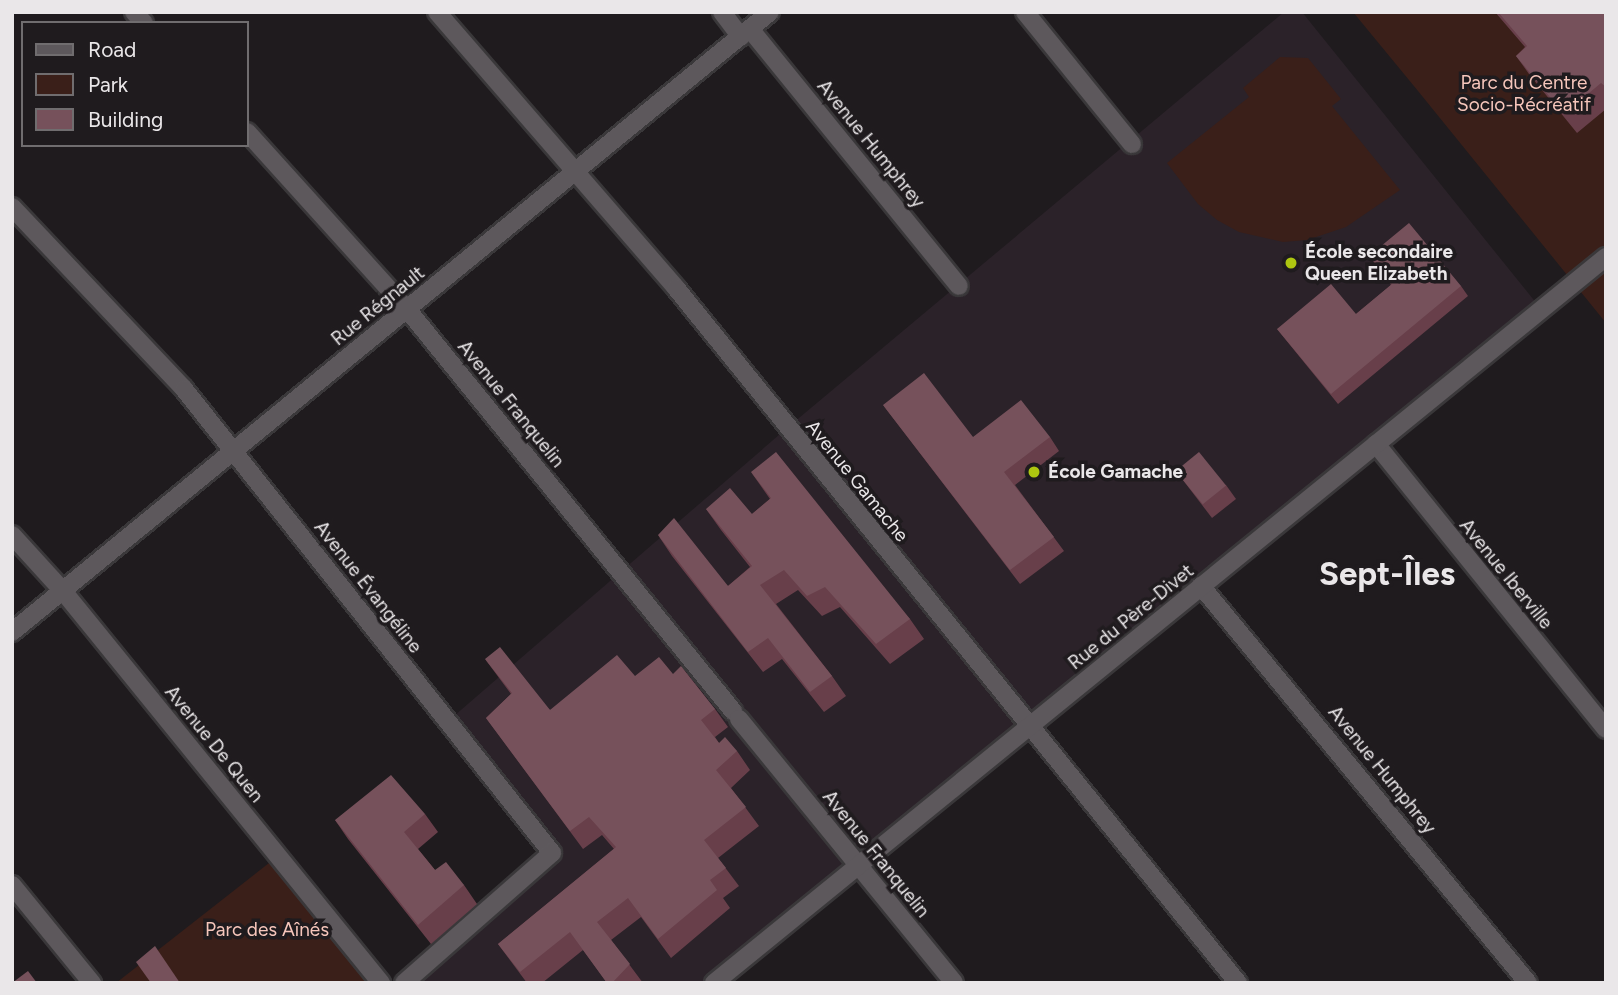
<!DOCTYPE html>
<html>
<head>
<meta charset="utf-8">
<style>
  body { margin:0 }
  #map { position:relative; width:1618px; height:995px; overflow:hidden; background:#1f1b1e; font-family:Figtree,sans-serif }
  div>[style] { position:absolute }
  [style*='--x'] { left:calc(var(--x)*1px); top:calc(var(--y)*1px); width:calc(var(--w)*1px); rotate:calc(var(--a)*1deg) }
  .built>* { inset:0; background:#2b2229 }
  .green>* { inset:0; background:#3a1f19 }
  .roads { filter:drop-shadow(2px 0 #3a383a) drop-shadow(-2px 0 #3a383a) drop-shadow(0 2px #3a383a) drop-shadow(0 -2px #3a383a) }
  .minor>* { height:18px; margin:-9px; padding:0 9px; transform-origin:9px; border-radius:9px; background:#5d585c }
  .wall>* { inset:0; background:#683f4a }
  .building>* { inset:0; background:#76515b; transform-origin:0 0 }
  .dots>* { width:19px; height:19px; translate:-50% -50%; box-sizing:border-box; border:4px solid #1f1b1e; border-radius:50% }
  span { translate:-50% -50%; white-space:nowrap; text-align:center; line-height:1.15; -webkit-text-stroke:7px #1f1b1e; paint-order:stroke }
  .park-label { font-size:19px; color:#f6c6bb }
  .street-label { font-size:19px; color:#eae7e9 }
  .poi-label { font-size:19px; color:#eae7e9; font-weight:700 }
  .left { translate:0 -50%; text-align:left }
  .town-label { font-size:33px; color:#eae7e9; font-weight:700 }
  .frame { position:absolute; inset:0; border:14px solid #eae7e9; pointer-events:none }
  .legend { position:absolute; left:21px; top:21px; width:228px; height:126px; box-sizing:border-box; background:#1f1b1e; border:2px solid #706d6f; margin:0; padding:9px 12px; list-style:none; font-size:21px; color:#eae7e9 }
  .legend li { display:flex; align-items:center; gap:14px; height:35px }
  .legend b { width:35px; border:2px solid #706d6f }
</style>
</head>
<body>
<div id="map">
  <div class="built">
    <div style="clip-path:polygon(1284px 12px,1302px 12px,1541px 309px,714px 983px,404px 983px,552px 853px,454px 716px,787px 428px)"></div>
  </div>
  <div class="green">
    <div style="clip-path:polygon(1353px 12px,1606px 12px,1606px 323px,1418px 91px)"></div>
    <div style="clip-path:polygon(1280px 57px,1308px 58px,1341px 99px,1332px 106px,1400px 190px,1346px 227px,1307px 240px,1283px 242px,1239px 232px,1217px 220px,1198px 204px,1167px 163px,1249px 97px,1243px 88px)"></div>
    <div style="clip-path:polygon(278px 856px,373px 983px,116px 983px)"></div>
  </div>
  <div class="roads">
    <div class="minor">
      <div style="--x:134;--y:12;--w:15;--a:48"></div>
      <div style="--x:437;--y:12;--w:365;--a:49.1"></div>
      <div style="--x:676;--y:288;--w:894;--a:51.04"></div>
      <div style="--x:722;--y:12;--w:31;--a:53"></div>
      <div style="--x:1025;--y:12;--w:170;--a:51"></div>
      <div style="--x:750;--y:29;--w:331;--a:50.9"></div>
      <div style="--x:247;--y:132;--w:239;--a:47.9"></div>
      <div style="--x:407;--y:309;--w:518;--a:50.96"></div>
      <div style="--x:12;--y:207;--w:250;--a:46.6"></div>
      <div style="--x:184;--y:389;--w:592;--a:51.58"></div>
      <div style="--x:552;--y:853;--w:197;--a:138.7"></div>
      <div style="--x:1376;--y:444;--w:366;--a:51.1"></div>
      <div style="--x:12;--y:535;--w:76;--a:47.7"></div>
      <div style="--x:63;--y:591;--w:505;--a:50.95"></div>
      <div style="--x:1201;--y:586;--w:514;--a:50.52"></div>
      <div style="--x:12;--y:632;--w:979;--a:-39.28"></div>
      <div style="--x:739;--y:719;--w:340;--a:50.8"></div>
      <div style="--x:12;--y:885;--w:127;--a:50.8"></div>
      <div style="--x:714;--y:983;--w:1150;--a:-39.14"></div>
    </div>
  </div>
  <div class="wall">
    <div style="clip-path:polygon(1495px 12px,1606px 12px,1606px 109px,1577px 133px,1529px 74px,1516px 56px,1525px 47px)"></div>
    <div style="clip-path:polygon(1369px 256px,1461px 286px,1468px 296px,1338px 404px,1277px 329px,1356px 314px,1391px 285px)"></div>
    <div style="clip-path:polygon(883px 405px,973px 437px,1050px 437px,1059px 451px,1015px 485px,1064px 551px,1020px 584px)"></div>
    <div style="clip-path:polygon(1176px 471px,1226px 485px,1236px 499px,1212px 518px)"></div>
    <div style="clip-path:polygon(751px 472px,910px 619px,924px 639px,890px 664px,840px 607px,822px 616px,798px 590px,776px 604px,832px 676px,846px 696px,824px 712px,782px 659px,763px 672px,672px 556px,658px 535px,728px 586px,750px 567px,721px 530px,706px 509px,752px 514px,770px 499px)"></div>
    <div style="clip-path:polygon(485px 659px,550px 710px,635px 676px,673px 674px,715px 709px,728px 727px,715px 737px,719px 743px,737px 751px,750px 770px,731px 788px,759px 826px,718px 858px,739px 886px,723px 898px,730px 908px,671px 958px,641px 917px,611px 940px,643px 983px,607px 983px,583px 950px,542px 983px,527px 983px,498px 944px,614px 849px,602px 835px,583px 849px,486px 718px,511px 694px)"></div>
    <div style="clip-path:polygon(425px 814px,438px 832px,418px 849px,435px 870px,464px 885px,477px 904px,431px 944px,348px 839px,335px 820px)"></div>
  </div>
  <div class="building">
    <div style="clip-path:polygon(1498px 12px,1606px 12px,1606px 87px,1601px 83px,1564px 114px,1516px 56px,1527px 46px)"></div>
    <div style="clip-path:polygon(1409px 223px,1461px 286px,1331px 394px,1277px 329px,1331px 284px,1356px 314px,1392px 284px,1369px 256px)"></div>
    <div style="clip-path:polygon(924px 373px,973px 437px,1021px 400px,1050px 437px,1004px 472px,1054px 537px,1010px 570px,883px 405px)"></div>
    <div style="clip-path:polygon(776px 452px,910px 619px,876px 644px,825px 587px,807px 596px,784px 570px,760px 585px,832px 676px,810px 692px,768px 638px,748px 652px,658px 535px,674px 518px,728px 586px,752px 566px,706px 509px,730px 488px,752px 514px,771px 498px,751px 472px)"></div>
    <div style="left:1199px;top:452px;width:43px;height:30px;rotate:51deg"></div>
    <div style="clip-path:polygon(500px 647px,550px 710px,617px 655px,635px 676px,659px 657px,673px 674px,681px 666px,715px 709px,701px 720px,719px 743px,725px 737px,737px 751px,716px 770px,746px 807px,704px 840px,726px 868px,710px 880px,717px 890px,658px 939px,628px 898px,597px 922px,630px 964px,612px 983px,607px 983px,570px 932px,520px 972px,498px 944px,616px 847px,589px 817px,570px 831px,486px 718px,512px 693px,485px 659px)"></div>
    <div style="clip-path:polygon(391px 775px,425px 814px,404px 832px,435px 870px,446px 862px,464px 885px,418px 925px,335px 820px)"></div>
    <div style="clip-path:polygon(155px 946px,180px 983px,151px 983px,136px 962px)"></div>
    <div style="clip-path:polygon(28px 971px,37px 983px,12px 983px)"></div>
  </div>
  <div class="dots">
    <div style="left:1291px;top:263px;background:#adc610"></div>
    <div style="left:1034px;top:472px;background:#adc610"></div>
  </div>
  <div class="park-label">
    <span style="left:1524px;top:94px">Parc du Centre<br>Socio-Récréatif</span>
    <span style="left:267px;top:930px">Parc des Aînés</span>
  </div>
  <div class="street-label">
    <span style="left:871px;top:144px;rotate:51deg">Avenue Humphrey</span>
    <span style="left:378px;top:306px;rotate:-39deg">Rue Régnault</span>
    <span style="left:511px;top:404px;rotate:51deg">Avenue Franquelin</span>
    <span style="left:857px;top:481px;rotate:51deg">Avenue Gamache</span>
    <span style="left:1506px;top:574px;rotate:51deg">Avenue Iberville</span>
    <span style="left:368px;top:587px;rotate:52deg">Avenue Évangéline</span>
    <span style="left:1131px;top:617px;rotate:-39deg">Rue du Père-Divet</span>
    <span style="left:214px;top:744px;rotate:51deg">Avenue De Quen</span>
    <span style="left:1382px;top:770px;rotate:51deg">Avenue Humphrey</span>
    <span style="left:876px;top:854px;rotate:51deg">Avenue Franquelin</span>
  </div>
  <div class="poi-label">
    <span class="left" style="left:1305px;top:263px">École secondaire<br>Queen Elizabeth</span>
    <span class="left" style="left:1048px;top:472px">École Gamache</span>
  </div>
  <div class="town-label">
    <span style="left:1387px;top:574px">Sept-Îles</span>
  </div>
  <div class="frame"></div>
  <ul class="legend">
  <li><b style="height:9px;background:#5d585c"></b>Road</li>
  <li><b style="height:19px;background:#3a1f19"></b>Park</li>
  <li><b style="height:19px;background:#76515b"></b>Building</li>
  </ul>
</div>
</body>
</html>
